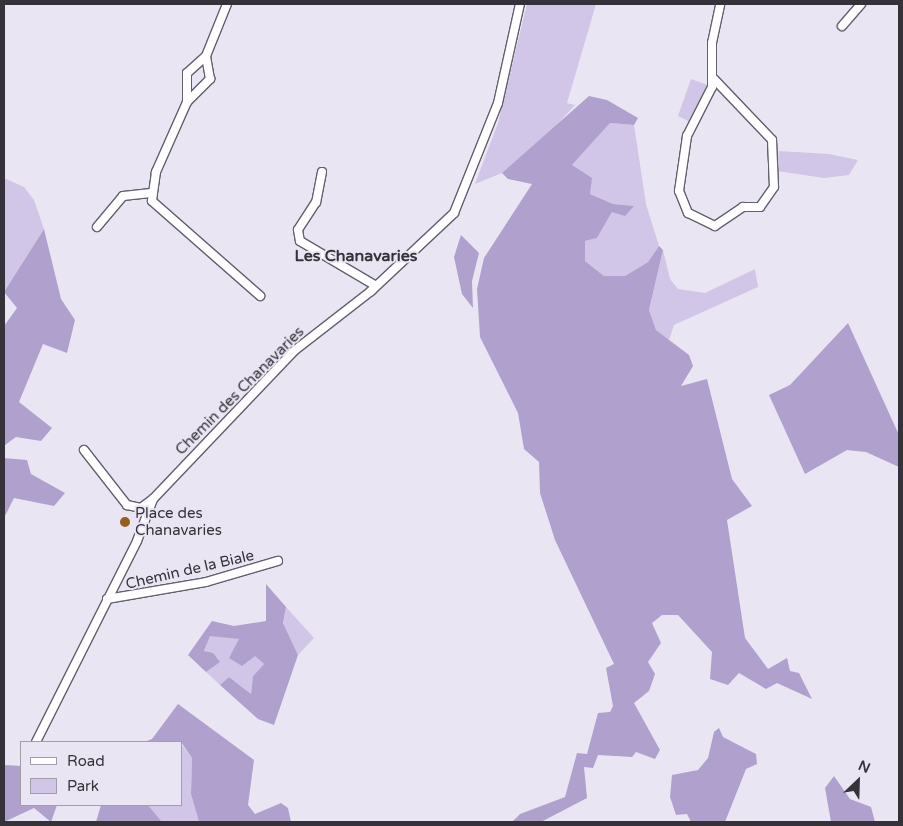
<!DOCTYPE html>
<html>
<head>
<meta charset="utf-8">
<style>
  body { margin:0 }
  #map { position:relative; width:903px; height:826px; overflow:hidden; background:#eae5f3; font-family:"Varela Round",sans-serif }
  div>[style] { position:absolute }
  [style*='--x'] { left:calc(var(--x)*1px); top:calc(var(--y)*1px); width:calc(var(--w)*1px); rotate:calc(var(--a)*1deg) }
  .green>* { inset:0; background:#d1c6e7 }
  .forest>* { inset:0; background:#b0a0ce }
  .roads { filter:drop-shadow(1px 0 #635f6b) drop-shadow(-1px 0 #635f6b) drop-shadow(0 1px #635f6b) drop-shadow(0 -1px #635f6b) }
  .minor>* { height:8px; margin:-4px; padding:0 4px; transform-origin:4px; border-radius:4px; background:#fff }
  .dots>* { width:14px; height:14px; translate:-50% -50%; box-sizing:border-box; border:2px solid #eae5f3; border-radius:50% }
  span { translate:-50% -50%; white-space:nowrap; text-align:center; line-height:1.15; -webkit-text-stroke:4px #eae5f3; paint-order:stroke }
  .street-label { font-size:15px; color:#353339 }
  .poi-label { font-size:15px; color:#353339 }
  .left { translate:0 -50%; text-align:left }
  .neighbourhood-label { font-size:16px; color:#353339; font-weight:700 }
  .frame { position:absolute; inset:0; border:5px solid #353339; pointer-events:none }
  .legend { position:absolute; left:20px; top:741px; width:162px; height:65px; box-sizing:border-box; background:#eae5f3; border:1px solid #a29ea9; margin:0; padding:6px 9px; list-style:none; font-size:15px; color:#353339 }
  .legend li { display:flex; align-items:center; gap:10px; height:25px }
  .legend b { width:25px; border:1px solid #a29ea9 }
  .north { position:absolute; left:833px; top:756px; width:50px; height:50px; -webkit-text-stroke:4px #eae5f3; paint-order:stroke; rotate:24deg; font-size:14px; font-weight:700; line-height:20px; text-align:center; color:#353339 }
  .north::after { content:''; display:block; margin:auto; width:18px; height:22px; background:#353339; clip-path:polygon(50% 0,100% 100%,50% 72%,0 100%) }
</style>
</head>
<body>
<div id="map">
  <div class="green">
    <div style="clip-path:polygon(527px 4px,596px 4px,567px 103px,575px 105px,541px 142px,502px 173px,475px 184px,498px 123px)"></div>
    <div style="clip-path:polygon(691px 79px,708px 85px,690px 122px,678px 116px)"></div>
    <div style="clip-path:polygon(610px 123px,634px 125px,646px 204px,659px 246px,648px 262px,625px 276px,604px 276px,585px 261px,585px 241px,597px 238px,612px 212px,634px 206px,613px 204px,590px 194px,572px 165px)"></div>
    <div style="clip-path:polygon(779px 151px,829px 154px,858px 160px,849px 175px,824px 178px,777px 171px)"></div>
    <div style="clip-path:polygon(4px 178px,24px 187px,34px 200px,44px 229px,4px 292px)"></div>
    <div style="clip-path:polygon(663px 250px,670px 279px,678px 289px,705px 293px,755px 269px,758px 287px,674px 325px,669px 340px,656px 330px,649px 310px)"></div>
    <div style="clip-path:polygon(286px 607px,314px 638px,298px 655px,283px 623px)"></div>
    <div style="clip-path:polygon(210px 635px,239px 639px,264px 664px,253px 676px,251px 694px,229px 677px,220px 685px,206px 672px,219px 662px,204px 652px)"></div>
    <div style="clip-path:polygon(182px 745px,192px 758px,191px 794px,199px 822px,162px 822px,148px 805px,181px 805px)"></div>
  </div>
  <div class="forest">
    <div style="clip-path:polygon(589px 96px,607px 100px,638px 118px,634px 125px,610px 123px,572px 165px,592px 178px,590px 194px,613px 204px,634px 206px,625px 216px,612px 212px,597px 238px,585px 241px,585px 261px,604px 276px,625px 276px,648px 262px,659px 246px,663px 250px,649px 310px,656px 330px,689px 355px,693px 366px,681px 386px,707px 379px,732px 479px,752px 506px,727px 520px,745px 638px,768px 669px,787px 658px,790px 671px,799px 673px,812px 699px,777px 683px,766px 689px,739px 673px,728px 685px,710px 679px,712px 652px,678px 615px,662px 615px,652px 623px,661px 643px,648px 662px,655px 674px,649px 691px,634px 703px,660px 750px,655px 759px,636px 752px,632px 757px,598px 755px,593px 768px,584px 767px,587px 798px,541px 822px,512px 822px,520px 814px,565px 797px,577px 753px,587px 754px,598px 713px,610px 712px,613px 706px,606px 668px,614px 664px,555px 540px,540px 493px,539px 462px,524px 449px,518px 413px,480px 337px,477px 289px,484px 258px,532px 184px,508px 179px,502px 173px)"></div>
    <div style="clip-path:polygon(44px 229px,61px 299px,75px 320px,67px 353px,43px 344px,19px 402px,52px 428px,41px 441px,16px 437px,5px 445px,4px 458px,27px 460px,31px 474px,65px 493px,54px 506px,14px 498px,4px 518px,4px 326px,17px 308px,4px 292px)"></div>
    <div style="clip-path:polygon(461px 235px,479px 253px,472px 281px,473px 308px,462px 294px,454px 257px)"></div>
    <div style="clip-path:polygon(848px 323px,899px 435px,899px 467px,866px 452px,847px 450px,805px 474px,769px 395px,790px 385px)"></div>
    <div style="clip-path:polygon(266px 584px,286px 607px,283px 623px,298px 655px,274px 725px,258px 719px,220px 685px,229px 677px,251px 694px,253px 676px,264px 664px,255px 656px,242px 666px,229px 658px,239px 639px,210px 636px,204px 651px,213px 653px,220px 662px,206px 672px,188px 655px,212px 621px,234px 626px,266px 621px)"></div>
    <div style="clip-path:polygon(178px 704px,254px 760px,248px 805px,255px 814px,281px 803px,288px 808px,291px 822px,199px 822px,191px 794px,192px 758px,181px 742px,144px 742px,152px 739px)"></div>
    <div style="clip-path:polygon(719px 728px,723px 737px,756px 754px,757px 764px,746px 769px,725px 822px,691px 822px,687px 814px,676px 815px,670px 797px,672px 775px,698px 770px,708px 758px,714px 732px)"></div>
    <div style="clip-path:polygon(4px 765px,21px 766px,21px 805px,57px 805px,51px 822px,34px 808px,4px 822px)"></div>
    <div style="clip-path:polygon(834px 776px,850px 799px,871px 807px,875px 822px,831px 822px,825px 788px)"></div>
    <div style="clip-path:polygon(101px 805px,148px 805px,162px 822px,96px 822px)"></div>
  </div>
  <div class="roads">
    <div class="minor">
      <div style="--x:227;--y:4;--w:56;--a:112"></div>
      <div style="--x:206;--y:56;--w:25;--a:138"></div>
      <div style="--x:187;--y:73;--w:29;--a:90"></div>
      <div style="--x:187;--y:102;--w:77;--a:113.9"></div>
      <div style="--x:156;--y:172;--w:29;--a:98"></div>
      <div style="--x:152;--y:201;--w:144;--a:41.3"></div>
      <div style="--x:842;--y:26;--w:29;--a:-49"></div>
      <div style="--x:714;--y:79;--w:84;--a:46.4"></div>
      <div style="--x:772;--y:140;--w:47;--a:87.6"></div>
      <div style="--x:774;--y:187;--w:24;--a:125"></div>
      <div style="--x:760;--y:207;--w:17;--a:180"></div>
      <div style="--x:743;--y:207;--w:34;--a:146"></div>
      <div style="--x:715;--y:226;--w:30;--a:-154"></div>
      <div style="--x:688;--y:213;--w:24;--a:-112"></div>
      <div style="--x:679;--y:191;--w:56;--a:-81.7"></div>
      <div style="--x:687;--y:136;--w:55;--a:-63"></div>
      <div style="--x:712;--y:87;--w:44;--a:-90"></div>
      <div style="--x:712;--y:43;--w:40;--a:-78"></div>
      <div style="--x:187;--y:102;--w:33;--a:-45"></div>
      <div style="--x:210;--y:79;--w:23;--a:-100"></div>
      <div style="--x:322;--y:172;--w:31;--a:101"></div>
      <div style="--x:316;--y:202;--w:33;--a:123"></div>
      <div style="--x:298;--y:230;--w:11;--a:80"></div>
      <div style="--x:300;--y:241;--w:88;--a:30.6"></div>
      <div style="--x:97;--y:227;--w:40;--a:-50"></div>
      <div style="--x:123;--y:196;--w:28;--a:-6"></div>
      <div style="--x:84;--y:450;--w:70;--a:52"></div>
      <div style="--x:127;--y:505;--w:14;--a:12"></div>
      <div style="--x:141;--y:508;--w:15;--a:-37"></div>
      <div style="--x:107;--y:599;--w:100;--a:-9.7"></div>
      <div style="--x:206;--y:582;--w:75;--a:-16.3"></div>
      <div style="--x:36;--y:742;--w:225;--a:-63.3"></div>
      <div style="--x:137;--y:541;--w:45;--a:-69.1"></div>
      <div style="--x:153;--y:499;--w:204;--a:-46.4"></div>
      <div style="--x:294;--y:351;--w:98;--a:-37.9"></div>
      <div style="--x:371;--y:291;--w:114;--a:-43.2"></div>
      <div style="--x:454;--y:213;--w:118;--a:-68.2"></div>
      <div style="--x:498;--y:103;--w:101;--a:-77.5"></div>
    </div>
  </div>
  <div class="dots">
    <div style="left:125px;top:522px;background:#975d1c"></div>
  </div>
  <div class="street-label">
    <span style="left:240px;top:391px;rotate:-45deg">Chemin des Chanavaries</span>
    <span style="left:190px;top:570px;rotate:-13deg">Chemin de la Biale</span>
  </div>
  <div class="poi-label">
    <span class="left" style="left:135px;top:522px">Place des<br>Chanavaries</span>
  </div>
  <div class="neighbourhood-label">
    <span style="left:356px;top:256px">Les Chanavaries</span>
  </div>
  <div class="frame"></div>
  <ul class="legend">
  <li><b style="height:6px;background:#fff"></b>Road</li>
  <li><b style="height:14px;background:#d1c6e7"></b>Park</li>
  </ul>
  <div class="north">N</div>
</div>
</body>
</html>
